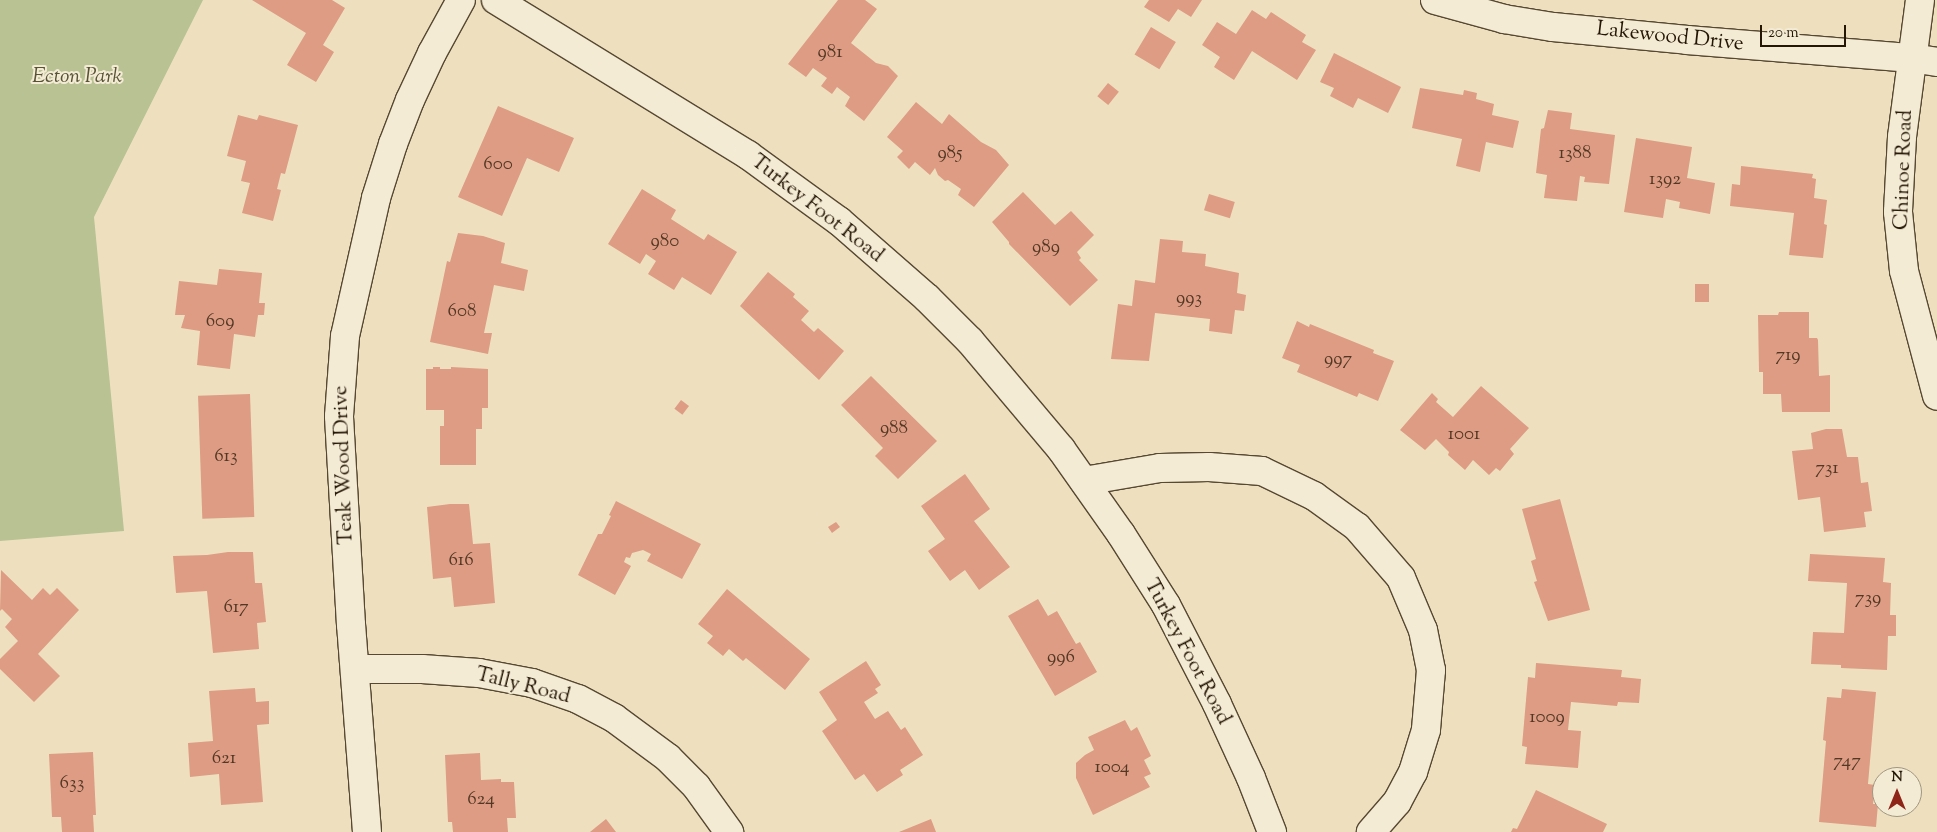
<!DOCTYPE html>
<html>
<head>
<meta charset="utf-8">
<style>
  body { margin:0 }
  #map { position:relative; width:1937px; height:832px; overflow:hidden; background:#eee0be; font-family:"Sorts Mill Goudy",serif }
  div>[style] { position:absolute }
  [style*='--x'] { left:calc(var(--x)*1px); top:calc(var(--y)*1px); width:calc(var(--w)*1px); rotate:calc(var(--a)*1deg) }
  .green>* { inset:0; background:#b8c293 }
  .building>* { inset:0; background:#dd9c83; transform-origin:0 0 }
  .roads { filter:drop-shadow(1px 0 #564832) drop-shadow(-1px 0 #564832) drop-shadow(0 1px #564832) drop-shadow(0 -1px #564832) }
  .street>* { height:28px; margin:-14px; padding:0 14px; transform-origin:14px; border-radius:14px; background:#f4ebd5 }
  .secondary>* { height:28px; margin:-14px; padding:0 14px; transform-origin:14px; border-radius:14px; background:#f4ebd5 }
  span { translate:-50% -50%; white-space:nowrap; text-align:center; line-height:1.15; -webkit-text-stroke:4px #f4ebd5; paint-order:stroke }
  .number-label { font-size:19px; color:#523824 }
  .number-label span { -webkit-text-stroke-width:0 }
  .street-label { font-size:21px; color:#231604 }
  .park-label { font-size:21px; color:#575236; font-style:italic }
  .north { position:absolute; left:1872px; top:767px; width:50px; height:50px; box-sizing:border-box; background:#f4ebd5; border:1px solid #a09681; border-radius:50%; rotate:0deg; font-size:14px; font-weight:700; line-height:20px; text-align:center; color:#231604 }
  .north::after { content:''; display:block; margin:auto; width:18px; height:22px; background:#8f2418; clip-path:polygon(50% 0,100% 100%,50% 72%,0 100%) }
  .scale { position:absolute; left:1760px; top:25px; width:86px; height:22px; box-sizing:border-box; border:2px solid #231604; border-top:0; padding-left:6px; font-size:15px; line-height:18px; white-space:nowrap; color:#231604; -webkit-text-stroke:4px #f4ebd5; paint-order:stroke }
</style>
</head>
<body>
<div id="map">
  <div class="green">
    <div style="clip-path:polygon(0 0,203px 0,94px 217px,124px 531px,0 541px)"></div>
  </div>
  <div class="building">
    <div style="clip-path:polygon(252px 0,332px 0,345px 8px,323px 45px,334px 52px,316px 82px,287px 65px,306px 33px)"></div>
    <div style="clip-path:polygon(838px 0,865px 0,877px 9px,851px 43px,876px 63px,888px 66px,898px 76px,864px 121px,845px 106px,850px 97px,837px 87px,832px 94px,821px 86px,827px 78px,813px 68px,806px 77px,788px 64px)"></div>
    <div style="clip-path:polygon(1149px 0,1202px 0,1191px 17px,1178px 9px,1169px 22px,1144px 7px)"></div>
    <div style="clip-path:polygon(1252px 10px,1266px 19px,1271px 12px,1306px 35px,1302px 42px,1316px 50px,1297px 80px,1252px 51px,1234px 80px,1214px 67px,1220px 57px,1202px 45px,1217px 22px,1236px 34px)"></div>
    <div style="left:1151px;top:27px;width:29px;height:32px;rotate:31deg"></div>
    <div style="clip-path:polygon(1334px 53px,1401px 87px,1388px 113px,1358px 98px,1353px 108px,1330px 96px,1334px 88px,1320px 82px)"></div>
    <div style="left:1108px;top:83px;width:14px;height:17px;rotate:39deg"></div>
    <div style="clip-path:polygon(1420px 88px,1463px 95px,1464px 90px,1477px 93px,1476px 99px,1494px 104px,1492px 115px,1519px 121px,1513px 148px,1486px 142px,1480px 172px,1456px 166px,1462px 139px,1412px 128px)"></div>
    <div style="clip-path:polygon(916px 102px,942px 124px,949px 114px,981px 142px,996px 150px,1009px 165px,974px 207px,958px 195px,961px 189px,948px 180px,945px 181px,938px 175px,935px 168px,930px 175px,915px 162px,909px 169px,897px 157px,903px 151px,887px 137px)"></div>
    <div style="clip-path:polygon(498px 106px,574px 138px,559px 172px,527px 158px,502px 216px,458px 197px)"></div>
    <div style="clip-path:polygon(1548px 110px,1572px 113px,1570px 129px,1615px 135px,1609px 184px,1584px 182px,1585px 177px,1580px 176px,1577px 201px,1544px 198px,1547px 175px,1536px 173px,1541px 129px,1544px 128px)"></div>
    <div style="clip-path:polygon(238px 115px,257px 120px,259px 115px,298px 125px,285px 174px,281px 173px,277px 189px,281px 190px,273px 221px,242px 213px,250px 183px,241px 181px,246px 161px,227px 156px)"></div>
    <div style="clip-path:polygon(1636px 138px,1692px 147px,1687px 178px,1715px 183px,1710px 214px,1679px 208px,1680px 202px,1666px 199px,1663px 218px,1624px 212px)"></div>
    <div style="clip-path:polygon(1741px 166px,1813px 174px,1812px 178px,1816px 179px,1814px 198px,1827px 200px,1824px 224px,1827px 225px,1823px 258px,1789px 255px,1794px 213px,1730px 206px,1732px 184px,1740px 185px)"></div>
    <div style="clip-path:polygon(642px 189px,676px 210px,671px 219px,704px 240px,708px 234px,737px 252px,711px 295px,682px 277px,674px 290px,648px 274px,656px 261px,646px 254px,640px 264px,608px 244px)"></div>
    <div style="clip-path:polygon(1023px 192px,1055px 225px,1071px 211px,1094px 235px,1077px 252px,1081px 258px,1079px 260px,1098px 280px,1070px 306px,1009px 244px,1009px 242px,992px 222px)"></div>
    <div style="left:1209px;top:194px;width:27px;height:17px;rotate:17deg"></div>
    <div style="clip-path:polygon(458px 233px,483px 236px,505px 243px,501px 263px,528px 270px,524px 291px,494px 285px,484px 333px,492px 333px,488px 354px,430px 342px,447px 261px,450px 262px)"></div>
    <div style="clip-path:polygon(1160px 239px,1183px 241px,1182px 252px,1206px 254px,1205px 266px,1239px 273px,1237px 293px,1246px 295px,1244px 311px,1235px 310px,1232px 334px,1209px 331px,1210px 319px,1155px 313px,1149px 361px,1111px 359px,1118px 304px,1132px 306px,1135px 280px,1155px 283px)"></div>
    <div style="clip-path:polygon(219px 269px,262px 273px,259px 303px,265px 303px,264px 315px,258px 315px,255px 337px,234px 334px,230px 369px,197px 365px,200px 331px,181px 328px,185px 315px,175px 315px,179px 281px,217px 285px)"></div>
    <div style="clip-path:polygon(768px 272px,795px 294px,793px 297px,809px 311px,801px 320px,814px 332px,818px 328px,844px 351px,819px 380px,740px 306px)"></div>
    <div style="left:1695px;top:284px;width:14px;height:18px"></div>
    <div style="clip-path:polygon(1779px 312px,1809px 312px,1809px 338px,1817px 338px,1818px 340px,1819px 376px,1830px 375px,1830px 412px,1782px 412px,1781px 394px,1763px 394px,1763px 372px,1759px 372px,1758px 315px,1778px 315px)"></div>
    <div style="clip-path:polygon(1297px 321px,1309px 327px,1310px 324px,1374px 350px,1373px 353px,1394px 361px,1378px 401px,1359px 393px,1357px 397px,1297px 372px,1300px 365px,1282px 358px)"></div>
    <div style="clip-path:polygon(433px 367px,440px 367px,440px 369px,451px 369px,451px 367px,488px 369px,488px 408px,482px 408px,482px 429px,476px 429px,476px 465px,440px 465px,440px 426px,444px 426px,444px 410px,426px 410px,426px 369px,433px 369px)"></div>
    <div style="clip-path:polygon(871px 376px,937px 441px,898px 479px,875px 456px,883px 448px,841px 405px)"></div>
    <div style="clip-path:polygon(1481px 386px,1529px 428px,1510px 449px,1514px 454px,1500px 471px,1496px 468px,1489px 475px,1473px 460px,1465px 470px,1448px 455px,1449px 452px,1436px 439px,1425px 450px,1400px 430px,1432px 393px,1438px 399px,1436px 402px,1453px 417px)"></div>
    <div style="left:250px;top:394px;width:123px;height:52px;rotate:88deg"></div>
    <div style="left:681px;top:400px;width:10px;height:11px;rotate:37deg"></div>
    <div style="clip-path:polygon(1826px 429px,1842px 429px,1847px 457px,1858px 457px,1861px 483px,1868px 482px,1872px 511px,1864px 512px,1866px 527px,1824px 532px,1820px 497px,1798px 500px,1792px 451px,1813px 449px,1811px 433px)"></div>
    <div style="clip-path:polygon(965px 474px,990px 509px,974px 521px,1010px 567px,979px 590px,965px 570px,950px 581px,928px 551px,945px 539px,921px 506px)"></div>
    <div style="clip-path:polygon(1560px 499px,1590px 610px,1548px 621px,1534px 582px,1537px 581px,1531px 561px,1536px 559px,1522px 509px)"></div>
    <div style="clip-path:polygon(616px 501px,701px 544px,682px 579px,647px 561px,651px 554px,643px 550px,632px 553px,630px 558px,626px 557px,624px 562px,631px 566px,615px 595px,578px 575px,598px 534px,602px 534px,611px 516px,609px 515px)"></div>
    <div style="clip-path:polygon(450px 504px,469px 504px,473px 544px,490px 543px,495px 603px,454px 607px,451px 577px,433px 579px,427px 507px)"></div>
    <div style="clip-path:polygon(836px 522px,840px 527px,832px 533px,828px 527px)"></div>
    <div style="clip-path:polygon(228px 552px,253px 552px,255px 583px,262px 583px,266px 622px,257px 623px,259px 649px,213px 653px,207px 591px,176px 593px,173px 556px,207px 555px)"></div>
    <div style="clip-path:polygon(1810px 554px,1885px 558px,1883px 582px,1891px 583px,1890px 615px,1896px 615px,1896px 636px,1888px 636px,1887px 670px,1841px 668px,1841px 665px,1811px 664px,1813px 632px,1844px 633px,1847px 583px,1808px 581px)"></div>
    <div style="clip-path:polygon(1px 570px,32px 600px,43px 588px,50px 595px,57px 588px,79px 610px,38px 654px,60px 676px,34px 702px,0 669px,0 659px,18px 641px,5px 627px,12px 619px,2px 609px,0 611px)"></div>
    <div style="clip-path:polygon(727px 589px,810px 659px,785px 690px,746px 658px,743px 661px,729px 649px,723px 656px,707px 643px,713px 636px,698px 624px)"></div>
    <div style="clip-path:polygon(1038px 599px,1048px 616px,1057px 611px,1076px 644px,1080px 642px,1097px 672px,1055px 696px,1008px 616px)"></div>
    <div style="clip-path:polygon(866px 661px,881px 685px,875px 689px,878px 693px,864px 702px,875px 719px,888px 711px,901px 730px,905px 727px,923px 755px,900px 770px,903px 775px,877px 792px,864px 774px,855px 780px,822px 731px,837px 720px,819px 692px)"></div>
    <div style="clip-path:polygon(1536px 663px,1622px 670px,1621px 677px,1641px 679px,1639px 703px,1618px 702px,1617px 706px,1571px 702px,1568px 730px,1581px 731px,1578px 768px,1525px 764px,1527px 747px,1522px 746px,1528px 677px,1535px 678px)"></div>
    <div style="clip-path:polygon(255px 688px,256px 702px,269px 701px,269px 724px,257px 725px,263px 802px,221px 805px,219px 774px,190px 777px,188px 743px,213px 741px,209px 691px)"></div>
    <div style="clip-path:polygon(1842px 689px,1876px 692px,1868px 784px,1875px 785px,1873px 804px,1878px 804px,1876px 827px,1819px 822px,1826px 741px,1823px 740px,1827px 697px,1841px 698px)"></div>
    <div style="clip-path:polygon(1125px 720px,1131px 731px,1137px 727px,1151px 756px,1144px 760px,1151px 774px,1144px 777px,1150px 787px,1093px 815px,1076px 778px,1076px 763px,1085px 755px,1094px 750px,1088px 737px)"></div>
    <div style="clip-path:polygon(93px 752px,96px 815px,93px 815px,94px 832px,62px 832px,61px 817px,52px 817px,49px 754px)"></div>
    <div style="clip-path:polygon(480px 753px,481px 780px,501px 779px,501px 782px,514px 782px,516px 818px,507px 818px,508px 832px,453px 832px,452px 822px,448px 822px,445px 755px)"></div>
    <div style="clip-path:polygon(1536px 790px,1607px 824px,1603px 832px,1511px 832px,1513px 828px,1517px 829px)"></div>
    <div style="clip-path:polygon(606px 819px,616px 832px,590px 832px)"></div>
    <div style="clip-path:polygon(931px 819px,936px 832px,899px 832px)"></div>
  </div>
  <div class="roads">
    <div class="street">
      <div style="--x:496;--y:0;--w:296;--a:31.6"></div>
      <div style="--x:748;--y:155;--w:112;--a:36"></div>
      <div style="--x:839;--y:221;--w:117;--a:41.2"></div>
      <div style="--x:927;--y:298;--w:61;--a:45"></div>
      <div style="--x:970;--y:341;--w:141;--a:49.9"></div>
      <div style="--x:1061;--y:449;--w:104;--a:54.8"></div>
      <div style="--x:1121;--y:534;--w:84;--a:57.6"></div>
      <div style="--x:1166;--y:605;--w:111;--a:62.7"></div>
      <div style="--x:1217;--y:704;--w:81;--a:65.3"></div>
      <div style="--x:1251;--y:778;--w:58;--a:68.7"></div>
      <div style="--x:1435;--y:0;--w:72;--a:15.4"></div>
      <div style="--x:1504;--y:19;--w:50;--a:9.3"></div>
      <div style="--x:1553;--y:27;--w:135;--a:5.5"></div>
      <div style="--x:1687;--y:40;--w:226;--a:4.6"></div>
      <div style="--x:1912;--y:58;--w:25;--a:9"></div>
      <div style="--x:1084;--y:481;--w:77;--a:-9.7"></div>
      <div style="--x:1160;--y:468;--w:49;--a:-1.2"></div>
      <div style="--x:1209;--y:467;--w:53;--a:4.3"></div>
      <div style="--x:1262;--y:471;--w:58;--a:25.7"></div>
      <div style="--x:1314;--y:496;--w:53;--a:35.8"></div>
      <div style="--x:1357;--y:527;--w:67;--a:49.2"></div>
      <div style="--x:1401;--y:578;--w:56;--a:67.1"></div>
      <div style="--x:1423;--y:630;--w:41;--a:78.7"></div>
      <div style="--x:1431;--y:670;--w:60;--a:94.8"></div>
      <div style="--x:1426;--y:730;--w:44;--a:107.2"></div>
      <div style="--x:1413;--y:772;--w:34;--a:118"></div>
      <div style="--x:1397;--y:802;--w:40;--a:131"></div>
      <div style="--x:355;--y:669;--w:67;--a:0"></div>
      <div style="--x:422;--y:669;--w:57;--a:4"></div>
      <div style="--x:479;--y:673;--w:54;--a:10.7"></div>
      <div style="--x:532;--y:683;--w:49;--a:19.2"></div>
      <div style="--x:578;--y:699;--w:41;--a:27.8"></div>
      <div style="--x:614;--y:718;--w:67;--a:36.5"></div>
      <div style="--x:668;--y:758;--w:40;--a:45"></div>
      <div style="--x:696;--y:786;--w:57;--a:54.3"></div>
      <div style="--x:367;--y:832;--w:208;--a:-94.4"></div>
      <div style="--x:351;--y:625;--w:209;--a:-93.3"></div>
      <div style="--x:339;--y:416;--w:80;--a:-85.7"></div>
      <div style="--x:345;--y:336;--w:141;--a:-77.3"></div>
      <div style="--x:376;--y:198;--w:57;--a:-72.5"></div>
      <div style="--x:393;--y:144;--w:47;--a:-68.9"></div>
      <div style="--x:410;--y:100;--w:52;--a:-64.9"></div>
      <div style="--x:432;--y:53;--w:60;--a:-61.3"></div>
    </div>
    <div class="secondary">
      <div style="--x:1920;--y:0;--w:138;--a:97.5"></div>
      <div style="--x:1902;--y:137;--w:75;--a:93.1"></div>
      <div style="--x:1898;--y:212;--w:59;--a:84.2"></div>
      <div style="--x:1904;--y:271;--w:129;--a:75.2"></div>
    </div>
  </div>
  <div class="number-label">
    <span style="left:830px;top:53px">981</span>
    <span style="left:950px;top:154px">985</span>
    <span style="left:1575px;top:154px">1388</span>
    <span style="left:498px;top:165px">600</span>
    <span style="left:1665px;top:180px">1392</span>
    <span style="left:665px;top:242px">980</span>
    <span style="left:1046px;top:248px">989</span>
    <span style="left:1189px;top:299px">993</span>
    <span style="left:462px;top:312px">608</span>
    <span style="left:220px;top:322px">609</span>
    <span style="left:1788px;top:356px">719</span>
    <span style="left:1338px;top:360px">997</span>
    <span style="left:894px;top:429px">988</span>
    <span style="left:1464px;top:435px">1001</span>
    <span style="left:226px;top:457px">613</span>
    <span style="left:1827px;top:469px">731</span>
    <span style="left:461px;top:561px">616</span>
    <span style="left:1868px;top:599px">739</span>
    <span style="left:236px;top:608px">617</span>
    <span style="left:1061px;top:658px">996</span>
    <span style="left:1547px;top:718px">1009</span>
    <span style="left:224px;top:759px">621</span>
    <span style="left:1847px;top:762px">747</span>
    <span style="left:1112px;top:768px">1004</span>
    <span style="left:72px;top:784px">633</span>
    <span style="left:481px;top:800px">624</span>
  </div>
  <div class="street-label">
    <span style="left:1670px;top:37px;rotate:6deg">Lakewood Drive</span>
    <span style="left:1904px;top:170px;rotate:-88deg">Chinoe Road</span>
    <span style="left:817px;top:209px;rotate:38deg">Turkey Foot Road</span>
    <span style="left:344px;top:465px;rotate:-92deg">Teak Wood Drive</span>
    <span style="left:1187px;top:652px;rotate:62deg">Turkey Foot Road</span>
    <span style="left:523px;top:686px;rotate:14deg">Tally Road</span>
  </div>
  <div class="park-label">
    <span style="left:77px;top:77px">Ecton Park</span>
  </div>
  <div class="north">N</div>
  <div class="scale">20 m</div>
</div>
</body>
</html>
